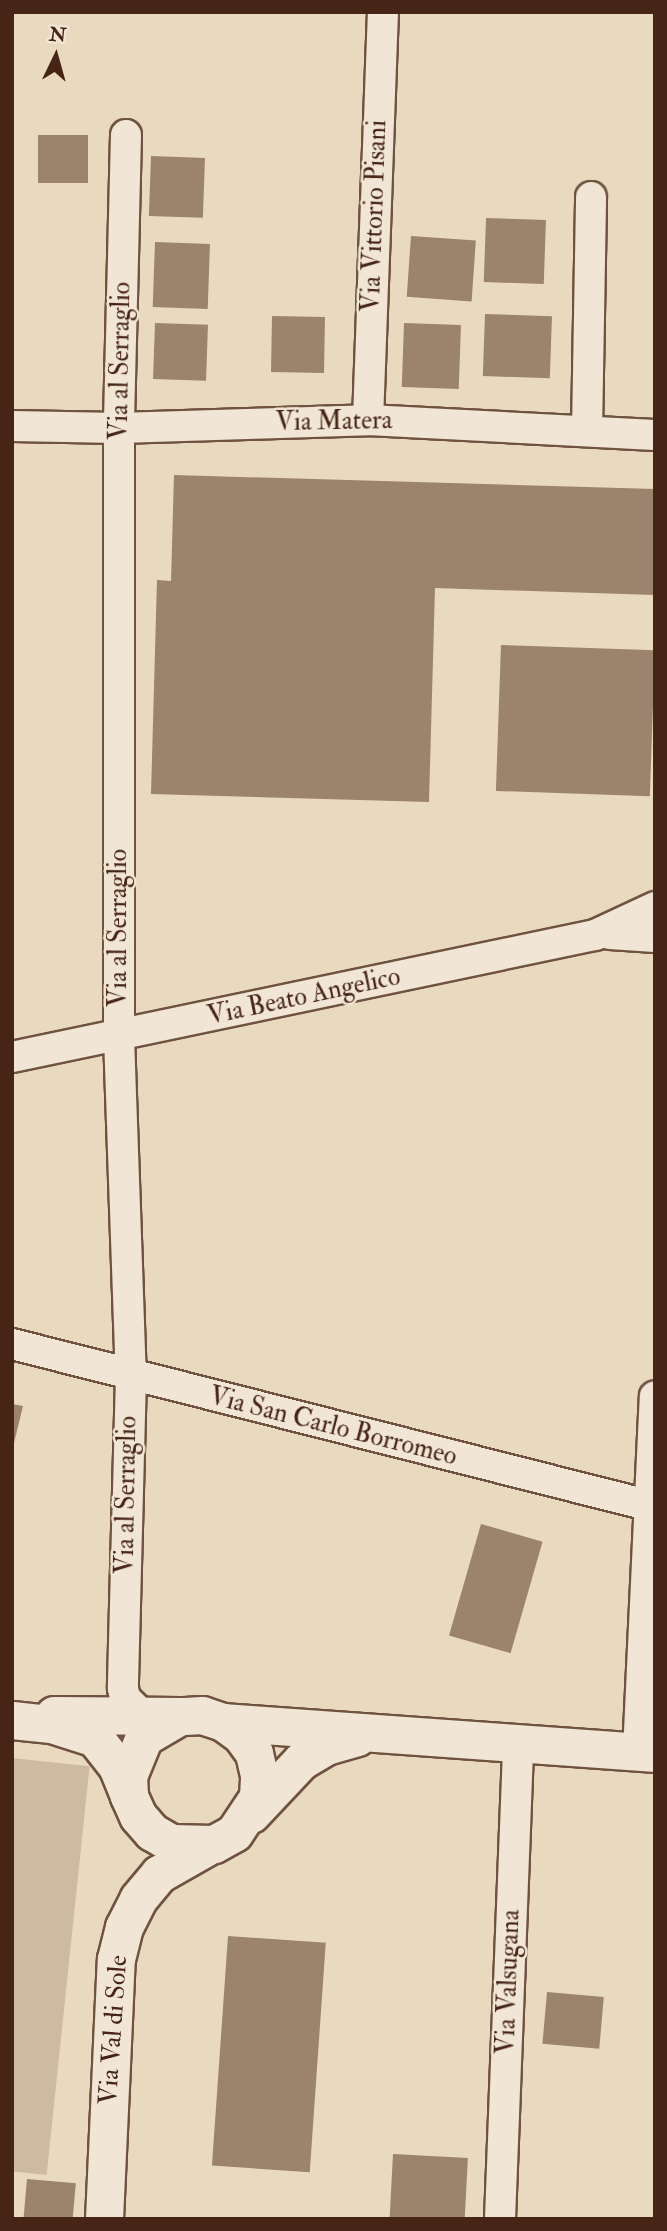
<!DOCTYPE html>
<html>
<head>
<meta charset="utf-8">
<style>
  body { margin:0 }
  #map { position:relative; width:667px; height:2231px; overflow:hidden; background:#e9d9be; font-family:"IM FELL Double Pica",serif }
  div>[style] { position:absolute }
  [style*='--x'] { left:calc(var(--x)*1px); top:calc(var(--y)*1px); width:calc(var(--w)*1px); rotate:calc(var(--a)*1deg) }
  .green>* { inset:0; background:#cdbaa1; transform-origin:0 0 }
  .building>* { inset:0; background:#9b836d; transform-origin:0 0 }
  .roads { filter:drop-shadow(2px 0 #705240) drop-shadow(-2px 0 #705240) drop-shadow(0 2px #705240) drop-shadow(0 -2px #705240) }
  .minor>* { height:30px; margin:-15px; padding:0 15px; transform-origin:15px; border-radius:15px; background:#f1e6d5 }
  .tertiary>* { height:37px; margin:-18.5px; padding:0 18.5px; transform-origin:18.5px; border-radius:18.5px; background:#f1e6d5 }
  span { translate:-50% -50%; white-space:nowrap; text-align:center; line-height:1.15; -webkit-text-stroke:5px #f1e6d5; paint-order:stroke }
  .street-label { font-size:26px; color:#472516 }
  .frame { position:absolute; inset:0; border:14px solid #472516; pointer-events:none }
  .north { position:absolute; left:21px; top:21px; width:70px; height:70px; -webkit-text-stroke:5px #f1e6d5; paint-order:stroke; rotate:5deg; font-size:19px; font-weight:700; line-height:28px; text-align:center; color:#472516 }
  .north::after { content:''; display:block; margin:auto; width:24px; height:32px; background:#472516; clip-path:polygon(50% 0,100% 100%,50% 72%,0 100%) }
</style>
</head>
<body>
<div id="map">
  <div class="green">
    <div style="left:12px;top:1758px;width:78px;height:411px;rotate:6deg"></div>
  </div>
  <div class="building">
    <div style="left:38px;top:135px;width:50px;height:48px"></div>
    <div style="left:151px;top:156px;width:54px;height:60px;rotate:2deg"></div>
    <div style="left:486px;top:218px;width:60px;height:64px;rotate:2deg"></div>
    <div style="left:411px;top:236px;width:65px;height:61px;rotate:4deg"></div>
    <div style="left:155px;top:242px;width:55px;height:65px;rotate:2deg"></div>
    <div style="left:485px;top:314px;width:67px;height:62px;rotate:2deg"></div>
    <div style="left:272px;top:316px;width:53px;height:56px;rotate:1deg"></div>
    <div style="left:155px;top:323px;width:53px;height:56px;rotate:2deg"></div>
    <div style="left:404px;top:323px;width:57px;height:64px;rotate:2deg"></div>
    <div style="clip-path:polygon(174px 475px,655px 489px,655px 595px,435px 588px,429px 802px,151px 794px,157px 580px,171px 581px)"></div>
    <div style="left:501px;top:645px;width:154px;height:146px;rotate:2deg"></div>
    <div style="clip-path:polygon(12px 1404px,23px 1406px,13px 1447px,12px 1447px)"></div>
    <div style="left:481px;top:1524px;width:64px;height:116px;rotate:16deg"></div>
    <div style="left:228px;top:1936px;width:98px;height:230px;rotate:4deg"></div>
    <div style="left:547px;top:1992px;width:57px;height:52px;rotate:5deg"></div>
    <div style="left:393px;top:2154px;width:75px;height:65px;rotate:3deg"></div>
    <div style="left:27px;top:2179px;width:49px;height:40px;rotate:5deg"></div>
  </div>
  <div class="roads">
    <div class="minor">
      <div style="--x:126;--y:135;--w:293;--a:91.4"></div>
      <div style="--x:119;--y:428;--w:609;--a:90"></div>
      <div style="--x:119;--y:1037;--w:339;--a:88"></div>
      <div style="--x:131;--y:1376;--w:312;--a:91.5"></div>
      <div style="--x:123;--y:1688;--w:10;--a:79"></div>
      <div style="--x:125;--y:1698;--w:24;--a:45"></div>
      <div style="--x:368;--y:420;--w:408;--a:-87.9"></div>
      <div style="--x:12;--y:426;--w:107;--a:1.1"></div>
      <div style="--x:119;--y:428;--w:249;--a:-1.8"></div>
      <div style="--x:368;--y:420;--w:287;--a:3"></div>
      <div style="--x:587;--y:431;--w:234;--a:-89"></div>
      <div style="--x:610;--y:934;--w:45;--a:3.8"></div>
      <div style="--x:12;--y:1057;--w:596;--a:-11.82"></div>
      <div style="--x:595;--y:935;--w:66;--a:-25"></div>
      <div style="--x:12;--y:1344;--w:663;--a:14.22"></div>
      <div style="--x:638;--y:1753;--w:357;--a:-87.3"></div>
      <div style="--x:500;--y:2219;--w:475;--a:-87.8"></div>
    </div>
    <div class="tertiary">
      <div style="--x:54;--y:1715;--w:126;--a:0.5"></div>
      <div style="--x:12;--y:1720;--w:39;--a:6"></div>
      <div style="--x:51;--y:1724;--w:46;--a:17.7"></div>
      <div style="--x:95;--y:1738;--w:36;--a:52"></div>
      <div style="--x:117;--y:1766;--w:32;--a:68"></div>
      <div style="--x:129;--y:1796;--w:22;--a:66"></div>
      <div style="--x:138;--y:1816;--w:21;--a:49"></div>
      <div style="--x:152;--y:1832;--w:22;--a:30"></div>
      <div style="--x:171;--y:1843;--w:43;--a:1.3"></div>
      <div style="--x:214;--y:1844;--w:23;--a:-29"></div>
      <div style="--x:234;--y:1833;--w:43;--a:-56.3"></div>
      <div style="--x:258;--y:1797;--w:22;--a:-87"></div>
      <div style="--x:259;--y:1775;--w:23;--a:-103"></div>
      <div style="--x:254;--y:1753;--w:22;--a:-126"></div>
      <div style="--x:241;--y:1735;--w:22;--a:-144"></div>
      <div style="--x:223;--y:1722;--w:22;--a:-162"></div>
      <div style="--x:202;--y:1715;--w:22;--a:177"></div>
      <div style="--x:180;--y:1716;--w:42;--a:149.7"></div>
      <div style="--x:144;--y:1737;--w:42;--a:112.3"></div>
      <div style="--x:128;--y:1776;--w:20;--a:87"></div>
      <div style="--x:223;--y:1722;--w:433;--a:4.1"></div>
      <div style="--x:251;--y:1814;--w:73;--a:-46.7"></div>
      <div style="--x:301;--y:1761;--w:29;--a:-31"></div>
      <div style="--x:326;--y:1746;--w:32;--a:-16"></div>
      <div style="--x:104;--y:2219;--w:260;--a:-87.4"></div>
      <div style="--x:116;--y:1959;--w:33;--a:-76"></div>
      <div style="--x:124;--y:1927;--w:31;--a:-63"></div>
      <div style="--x:138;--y:1899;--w:33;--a:-50"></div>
      <div style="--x:159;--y:1874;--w:59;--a:-29.6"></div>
    </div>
  </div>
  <div class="street-label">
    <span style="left:375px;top:216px;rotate:-88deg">Via Vittorio Pisani</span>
    <span style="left:121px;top:361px;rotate:-89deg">Via al Serraglio</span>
    <span style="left:334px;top:422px;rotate:-1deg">Via Matera</span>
    <span style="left:119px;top:928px;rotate:-90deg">Via al Serraglio</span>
    <span style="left:304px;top:997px;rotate:-12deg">Via Beato Angelico</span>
    <span style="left:333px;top:1427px;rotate:14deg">Via San Carlo Borromeo</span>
    <span style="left:127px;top:1495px;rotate:-89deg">Via al Serraglio</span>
    <span style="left:509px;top:1982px;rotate:-88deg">Via Valsugana</span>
    <span style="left:114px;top:2030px;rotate:-86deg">Via Val di Sole</span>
  </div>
  <div class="frame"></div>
  <div class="north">N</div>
</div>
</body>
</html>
